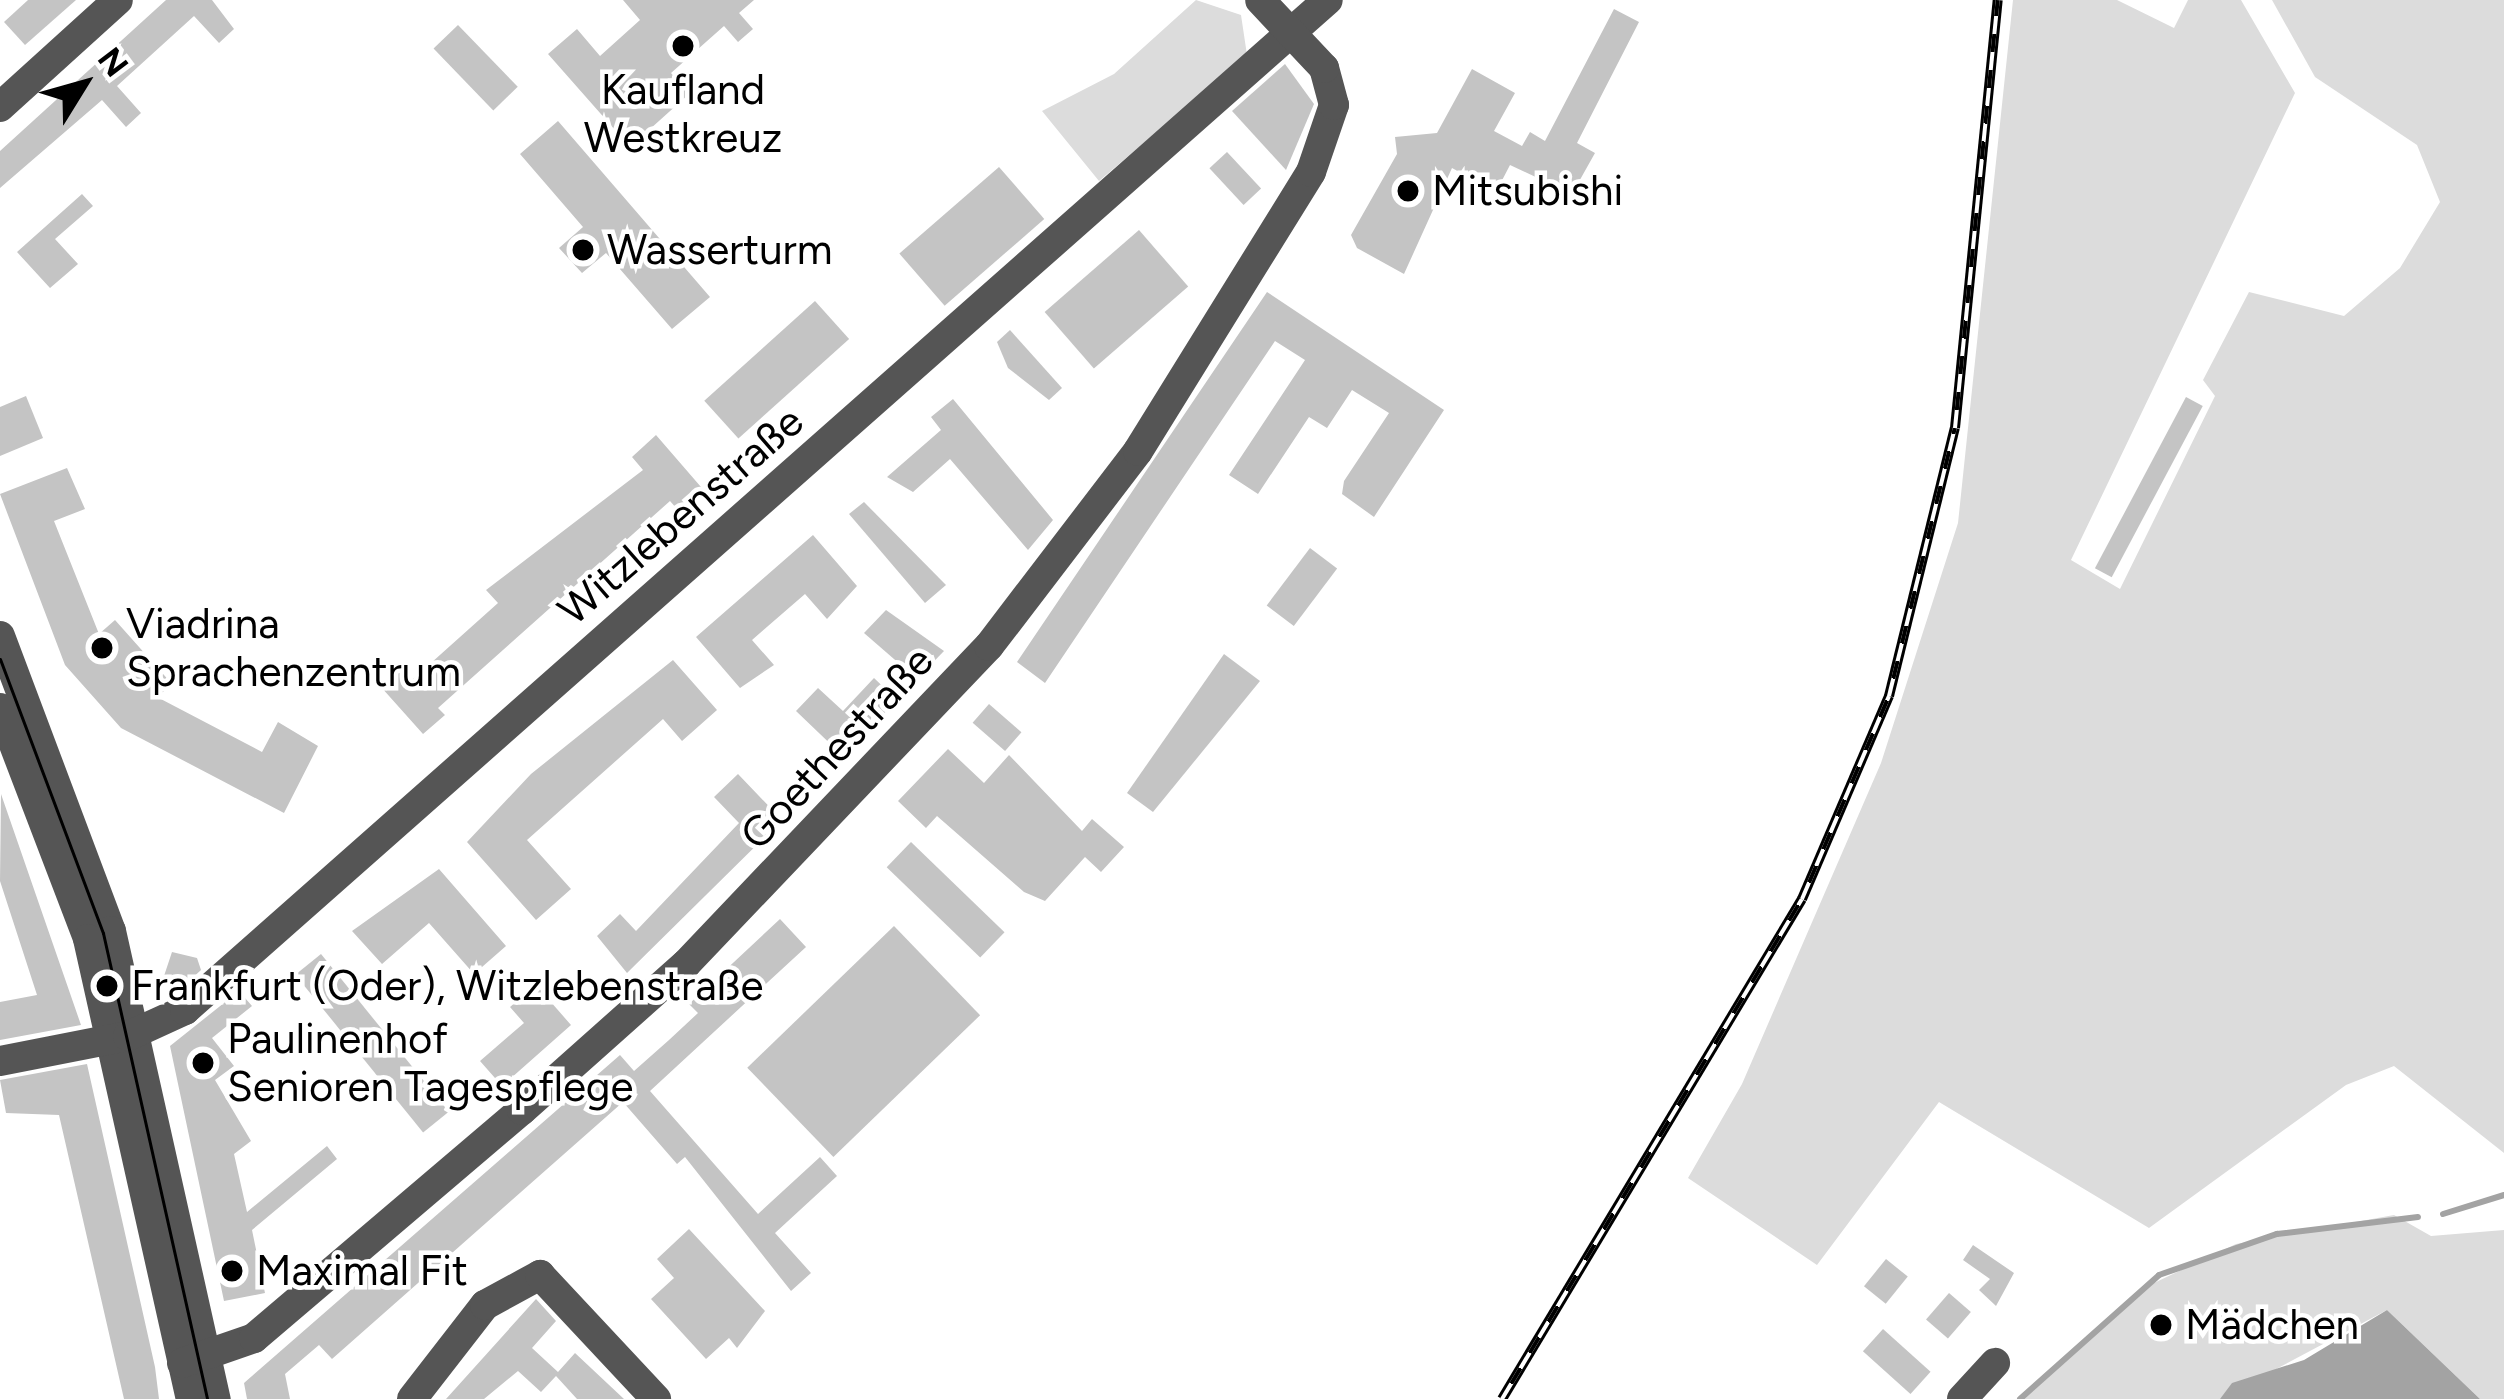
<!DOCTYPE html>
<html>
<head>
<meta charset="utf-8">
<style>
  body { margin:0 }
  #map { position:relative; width:2504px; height:1399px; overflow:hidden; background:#fff; font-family:Figtree,sans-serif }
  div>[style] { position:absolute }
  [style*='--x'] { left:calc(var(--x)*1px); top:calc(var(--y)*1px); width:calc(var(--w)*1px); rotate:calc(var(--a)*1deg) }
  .green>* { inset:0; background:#dcdcdc }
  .water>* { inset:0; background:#a3a3a3 }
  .stream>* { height:6px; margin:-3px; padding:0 3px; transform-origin:3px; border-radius:3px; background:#a3a3a3 }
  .building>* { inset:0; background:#c4c4c4; transform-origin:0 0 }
  .minor>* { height:30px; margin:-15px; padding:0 15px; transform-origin:15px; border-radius:15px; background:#555 }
  .tram>* { height:3px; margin:-1.5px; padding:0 1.5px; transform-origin:1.5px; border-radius:1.5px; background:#000 }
  .rail>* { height:10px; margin-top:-5px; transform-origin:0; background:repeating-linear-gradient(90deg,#fff 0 18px,#000 0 36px); box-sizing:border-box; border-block:3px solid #000 }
  .dots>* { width:33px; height:33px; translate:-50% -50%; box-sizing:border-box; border:6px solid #fff; border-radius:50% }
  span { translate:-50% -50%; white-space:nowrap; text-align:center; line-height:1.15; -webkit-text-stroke:9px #fff; paint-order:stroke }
  .poi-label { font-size:42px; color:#000 }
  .left { translate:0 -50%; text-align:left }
  .street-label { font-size:42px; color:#000 }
  .north { position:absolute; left:24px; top:24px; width:120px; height:120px; -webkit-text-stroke:9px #fff; paint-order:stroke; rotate:53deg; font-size:33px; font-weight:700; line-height:48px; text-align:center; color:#000 }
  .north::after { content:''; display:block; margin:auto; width:42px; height:54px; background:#000; clip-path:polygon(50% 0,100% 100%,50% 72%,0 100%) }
</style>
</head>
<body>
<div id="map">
  <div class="green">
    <div style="clip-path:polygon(1196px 0,1241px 15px,1247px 55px,1099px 181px,1042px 111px,1114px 74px)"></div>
    <div style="clip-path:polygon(2013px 0,2117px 0,2174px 28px,2188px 0,2241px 0,2295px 93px,2071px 560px,2120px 589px,2215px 396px,2203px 380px,2249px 292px,2344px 316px,2400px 268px,2440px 202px,2417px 145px,2315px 77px,2272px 0,2504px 0,2504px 1153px,2394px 1066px,2346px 1085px,2149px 1228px,1939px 1102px,1817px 1265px,1688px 1178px,1742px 1084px,1881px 763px,1958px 523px)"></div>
    <div style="clip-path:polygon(2394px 1215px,2431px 1236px,2504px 1230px,2504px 1399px,2480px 1399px,2387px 1310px,2220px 1399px,2020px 1399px,2154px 1283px,2236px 1244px)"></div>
  </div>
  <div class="water">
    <div style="clip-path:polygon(2387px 1310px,2480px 1399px,2220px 1399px,2232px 1383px,2304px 1360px)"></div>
  </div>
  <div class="stream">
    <div style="--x:2443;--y:1214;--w:64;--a:-17.3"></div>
    <div style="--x:2020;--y:1399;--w:186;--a:-41.7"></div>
    <div style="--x:2159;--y:1275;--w:125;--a:-19.2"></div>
    <div style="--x:2277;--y:1234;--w:142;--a:-6.9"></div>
  </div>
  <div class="building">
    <div style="clip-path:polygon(28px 0,76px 0,25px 45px,4px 22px)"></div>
    <div style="clip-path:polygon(166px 0,212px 0,234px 29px,219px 43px,194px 16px,117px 86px,141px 113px,126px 127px,102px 100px,0 188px,0 151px)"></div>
    <div style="clip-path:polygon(623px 0,754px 0,739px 13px,753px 29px,738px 42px,724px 26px,671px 73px,689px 94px,630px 147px,548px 54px,577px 29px,600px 56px,640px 20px)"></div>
    <div style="clip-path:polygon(1614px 9px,1639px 22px,1577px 143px,1595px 153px,1572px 194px,1510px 165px,1496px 192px,1452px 168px,1404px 274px,1357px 248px,1351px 235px,1397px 154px,1395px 137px,1437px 133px,1472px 69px,1515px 93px,1494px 131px,1522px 146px,1530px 132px,1545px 141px)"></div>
    <div style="left:458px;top:25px;width:86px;height:34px;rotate:46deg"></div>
    <div style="clip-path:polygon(1285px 64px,1314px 104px,1286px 170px,1232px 111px)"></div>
    <div style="clip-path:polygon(558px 121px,710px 297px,672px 329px,606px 253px,582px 273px,559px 248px,583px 227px,520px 154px)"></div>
    <div style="left:1227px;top:152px;width:50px;height:24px;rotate:47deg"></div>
    <div style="left:999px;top:167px;width:69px;height:132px;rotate:49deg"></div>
    <div style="clip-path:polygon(82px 194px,93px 206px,55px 239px,78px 264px,50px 288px,17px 252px)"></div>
    <div style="left:1139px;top:230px;width:75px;height:125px;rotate:49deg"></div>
    <div style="clip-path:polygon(1267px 292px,1444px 410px,1374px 517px,1342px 494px,1344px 481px,1389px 413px,1352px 390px,1327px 428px,1309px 417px,1258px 494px,1229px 475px,1305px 360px,1275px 341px,1045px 683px,1017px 662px)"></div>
    <div style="left:815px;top:301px;width:51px;height:149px;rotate:48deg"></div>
    <div style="clip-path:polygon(1010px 330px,1062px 388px,1049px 400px,1008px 368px,997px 342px)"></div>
    <div style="clip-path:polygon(26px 396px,43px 438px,0 456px,0 407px)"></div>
    <div style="left:2186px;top:397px;width:19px;height:194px;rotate:28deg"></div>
    <div style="clip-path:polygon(953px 399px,1053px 520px,1028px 550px,950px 459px,913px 492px,887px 477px,941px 430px,931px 417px)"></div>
    <div style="clip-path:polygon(656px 435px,701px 487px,677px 509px,670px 501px,438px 708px,445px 715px,423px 734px,381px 687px,402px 668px,412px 680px,498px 603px,486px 590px,643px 470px,632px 457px)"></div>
    <div style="clip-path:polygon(67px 468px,85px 509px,54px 521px,99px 634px,115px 620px,172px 684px,157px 697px,262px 752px,278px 722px,318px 746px,284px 813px,121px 728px,65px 665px,0 494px)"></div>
    <div style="clip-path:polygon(864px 502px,946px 585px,925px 603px,849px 514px)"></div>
    <div style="clip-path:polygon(813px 535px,857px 586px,827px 619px,805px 594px,752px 640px,774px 665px,740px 688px,696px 637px)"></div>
    <div style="left:1310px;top:548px;width:34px;height:72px;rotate:37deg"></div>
    <div style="clip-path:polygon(886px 610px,944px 651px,917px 679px,864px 633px)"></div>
    <div style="clip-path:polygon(1224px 654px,1260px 681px,1153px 812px,1127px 793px)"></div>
    <div style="clip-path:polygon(673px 660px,717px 710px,682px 741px,663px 719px,527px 840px,571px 889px,536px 920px,467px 842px,531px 774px)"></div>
    <div style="clip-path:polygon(874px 678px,897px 700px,843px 756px,796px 711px,818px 688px,843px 711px)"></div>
    <div style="left:989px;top:704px;width:43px;height:25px;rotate:41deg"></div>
    <div style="clip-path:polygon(948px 749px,984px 783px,1009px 755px,1082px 831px,1092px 819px,1124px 847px,1101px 872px,1085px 857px,1045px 901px,1024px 892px,937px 816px,926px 828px,898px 801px)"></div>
    <div style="clip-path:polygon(738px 774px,782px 820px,627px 973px,597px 936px,620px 914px,636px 931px,739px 823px,714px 797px)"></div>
    <div style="clip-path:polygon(1px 794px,81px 1025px,0 1040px,0 1002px,37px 995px,0 881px)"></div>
    <div style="left:911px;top:842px;width:130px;height:35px;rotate:44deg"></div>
    <div style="clip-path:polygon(439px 869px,506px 946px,474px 974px,429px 923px,382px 964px,352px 931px)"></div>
    <div style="clip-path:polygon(780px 919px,806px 947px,650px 1091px,758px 1214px,820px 1157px,837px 1176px,775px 1233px,811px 1273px,791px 1291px,685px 1157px,677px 1164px,623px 1102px,332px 1359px,319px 1345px,285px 1374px,290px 1399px,247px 1399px,244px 1383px,620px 1055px,634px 1071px,669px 1040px,698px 1013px,689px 1004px)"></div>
    <div style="left:894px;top:926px;width:124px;height:204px;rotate:46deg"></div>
    <div style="clip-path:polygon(172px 952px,197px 958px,201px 970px,188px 982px,164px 976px)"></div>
    <div style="left:321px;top:954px;width:203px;height:33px;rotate:51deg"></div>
    <div style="clip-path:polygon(536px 985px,571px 1025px,502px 1086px,480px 1061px,524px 1023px,510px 1007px)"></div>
    <div style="clip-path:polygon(239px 991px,252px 1006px,212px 1038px,234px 1066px,215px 1080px,251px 1141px,234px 1154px,247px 1212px,327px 1146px,337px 1159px,252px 1230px,265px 1293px,224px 1301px,170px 1046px)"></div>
    <div style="clip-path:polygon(87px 1064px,155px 1367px,159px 1399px,124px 1399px,59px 1115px,6px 1113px,0 1080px)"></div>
    <div style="clip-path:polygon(689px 1229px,765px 1311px,737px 1348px,729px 1338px,706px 1359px,651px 1299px,674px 1278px,657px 1259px)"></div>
    <div style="clip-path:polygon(1973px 1245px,2014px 1273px,1996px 1306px,1979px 1290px,1990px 1279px,1963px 1260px)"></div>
    <div style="left:1886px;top:1259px;width:28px;height:35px;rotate:39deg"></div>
    <div style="left:1949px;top:1293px;width:29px;height:35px;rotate:41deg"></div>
    <div style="clip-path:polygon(536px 1299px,556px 1321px,532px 1348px,558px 1372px,575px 1353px,624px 1399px,577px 1399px,556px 1376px,541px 1392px,518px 1371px,484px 1399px,446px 1399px)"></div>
    <div style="left:1883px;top:1329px;width:64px;height:30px;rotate:42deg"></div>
  </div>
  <div class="minor">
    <div style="--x:0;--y:107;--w:159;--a:-42.2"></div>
    <div style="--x:0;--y:636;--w:315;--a:69.4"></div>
    <div style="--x:111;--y:931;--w:480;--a:77.4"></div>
    <div style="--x:0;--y:708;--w:247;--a:69.1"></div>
    <div style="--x:88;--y:939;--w:471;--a:77.4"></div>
    <div style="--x:0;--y:1061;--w:130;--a:-11.1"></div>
    <div style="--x:128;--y:1036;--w:63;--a:-24.5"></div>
    <div style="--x:185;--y:1010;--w:1525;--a:-41.47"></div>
    <div style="--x:182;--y:1363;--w:76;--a:-19.1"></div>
    <div style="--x:254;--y:1338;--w:352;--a:-40.4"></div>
    <div style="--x:522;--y:1110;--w:220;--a:-41.7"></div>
    <div style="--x:686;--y:964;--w:439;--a:-46.4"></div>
    <div style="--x:989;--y:646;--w:245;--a:-52.6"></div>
    <div style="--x:1138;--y:451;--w:328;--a:-58.2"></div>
    <div style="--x:1311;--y:172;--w:71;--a:-71.1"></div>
    <div style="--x:1334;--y:105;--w:38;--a:-105"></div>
    <div style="--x:1324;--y:68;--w:93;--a:-133.3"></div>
    <div style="--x:412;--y:1399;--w:119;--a:-52.2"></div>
    <div style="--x:485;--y:1305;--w:63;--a:-28.6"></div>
    <div style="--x:540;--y:1275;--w:170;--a:46.9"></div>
    <div style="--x:1962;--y:1399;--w:49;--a:-47.5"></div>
  </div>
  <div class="tram">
    <div style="--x:0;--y:659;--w:293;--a:69.4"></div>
    <div style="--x:103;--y:933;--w:477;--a:77.4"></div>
  </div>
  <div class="rail">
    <div style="--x:1502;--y:1399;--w:583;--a:-59.04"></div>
    <div style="--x:1802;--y:899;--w:221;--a:-66.8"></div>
    <div style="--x:1889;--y:696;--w:276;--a:-76.2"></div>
    <div style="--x:1955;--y:428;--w:430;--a:-84.3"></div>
  </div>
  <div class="dots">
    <div style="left:683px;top:46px;background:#000"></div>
    <div style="left:1408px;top:191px;background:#000"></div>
    <div style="left:583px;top:250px;background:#000"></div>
    <div style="left:102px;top:648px;background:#000"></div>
    <div style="left:107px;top:986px;background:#000"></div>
    <div style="left:203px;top:1063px;background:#000"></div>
    <div style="left:232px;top:1271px;background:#000"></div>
    <div style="left:2161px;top:1325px;background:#000"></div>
  </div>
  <div class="poi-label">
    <span style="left:683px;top:114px">Kaufland<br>Westkreuz</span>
    <span class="left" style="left:1432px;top:191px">Mitsubishi</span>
    <span class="left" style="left:607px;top:250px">Wasserturm</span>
    <span class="left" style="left:126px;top:648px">Viadrina<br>Sprachenzentrum</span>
    <span class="left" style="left:131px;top:986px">Frankfurt (Oder), Witzlebenstraße</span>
    <span class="left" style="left:227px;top:1063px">Paulinenhof<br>Senioren Tagespflege</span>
    <span class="left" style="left:256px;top:1271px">Maximal Fit</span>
    <span class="left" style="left:2185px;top:1325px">Mädchen</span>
  </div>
  <div class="street-label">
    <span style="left:681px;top:516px;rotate:-41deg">Witzlebenstraße</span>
    <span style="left:837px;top:748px;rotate:-47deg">Goethestraße</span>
  </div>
  <div class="north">N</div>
</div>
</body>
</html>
